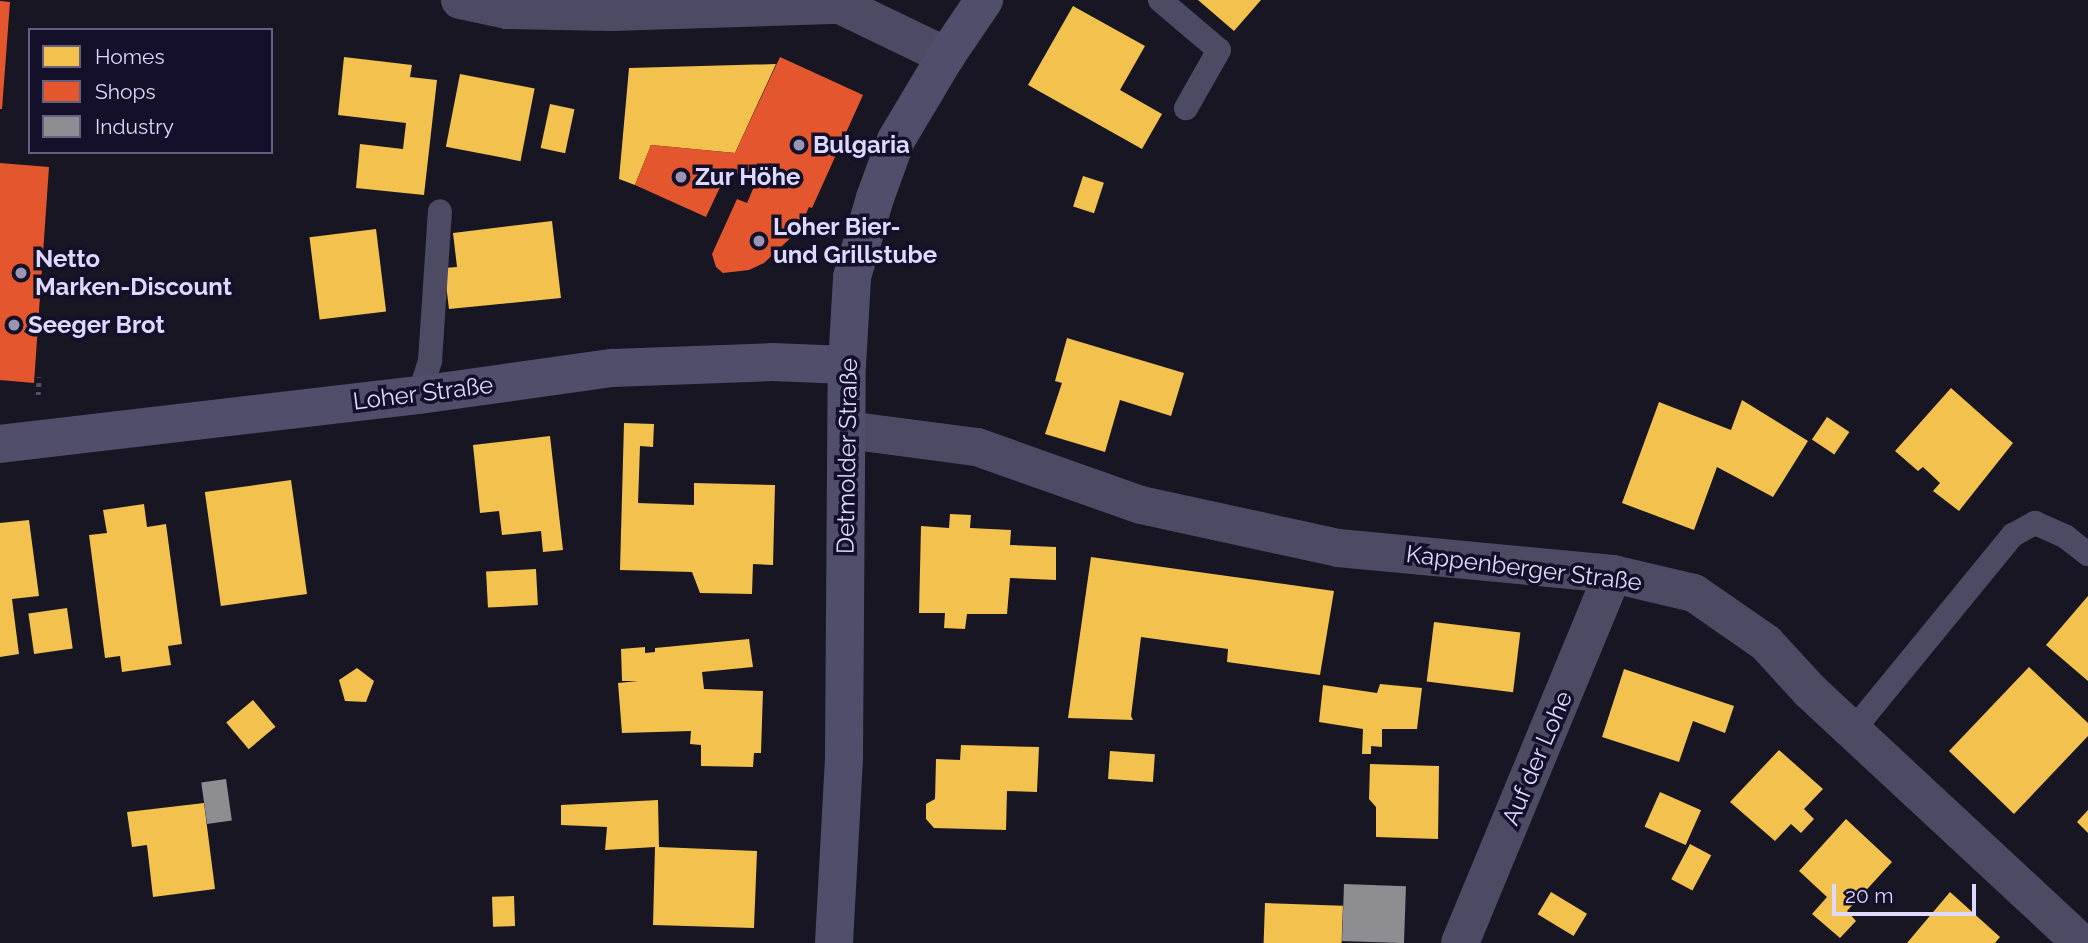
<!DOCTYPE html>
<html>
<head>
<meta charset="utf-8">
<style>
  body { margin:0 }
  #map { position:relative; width:2088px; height:943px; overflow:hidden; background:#181623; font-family:Raleway,sans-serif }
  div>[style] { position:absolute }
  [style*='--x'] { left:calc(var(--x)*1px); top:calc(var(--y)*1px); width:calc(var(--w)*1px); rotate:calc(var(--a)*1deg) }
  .homes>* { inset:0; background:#f2c14e; transform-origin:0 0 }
  .shops>* { inset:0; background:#e4572e }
  .industry>* { inset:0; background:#8d8d92; transform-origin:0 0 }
  .path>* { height:4.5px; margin-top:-2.25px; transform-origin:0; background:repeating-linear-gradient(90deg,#485463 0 3.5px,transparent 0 8.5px) }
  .lane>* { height:24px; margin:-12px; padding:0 12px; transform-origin:12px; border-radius:12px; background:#4d4b64 }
  .street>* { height:38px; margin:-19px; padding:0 19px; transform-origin:19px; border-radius:19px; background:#4d4b64 }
  .secondary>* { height:38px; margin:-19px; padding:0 19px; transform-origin:19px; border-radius:19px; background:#504e6a }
  .dots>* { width:19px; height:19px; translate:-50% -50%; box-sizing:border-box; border:4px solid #151029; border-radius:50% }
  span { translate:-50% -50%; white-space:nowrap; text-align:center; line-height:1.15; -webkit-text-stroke:7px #151029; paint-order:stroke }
  .poi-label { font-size:24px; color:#ded9ff; font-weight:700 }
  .left { translate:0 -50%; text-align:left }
  .street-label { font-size:24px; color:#ded9ff }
  .legend { position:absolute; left:28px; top:28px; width:245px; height:126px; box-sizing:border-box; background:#151029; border:2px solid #65607f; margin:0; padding:9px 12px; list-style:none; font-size:21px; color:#ded9ff }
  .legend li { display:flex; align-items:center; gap:14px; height:35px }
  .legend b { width:35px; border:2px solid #65607f }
  .scale { position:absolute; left:1832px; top:884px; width:144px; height:32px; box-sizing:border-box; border:4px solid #ded9ff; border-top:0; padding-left:9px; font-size:21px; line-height:24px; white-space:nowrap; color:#ded9ff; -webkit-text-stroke:5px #151029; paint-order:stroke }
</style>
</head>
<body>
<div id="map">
  <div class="homes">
    <div style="clip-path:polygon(1198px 0,1261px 0,1234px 31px)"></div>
    <div style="clip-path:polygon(1073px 6px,1145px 46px,1120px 90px,1162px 114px,1142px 149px,1028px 85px)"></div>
    <div style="clip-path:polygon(344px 57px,412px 65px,410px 77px,437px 80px,424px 195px,356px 188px,360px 144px,403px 149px,406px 123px,338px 115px)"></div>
    <div style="clip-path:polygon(776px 64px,735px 153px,651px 145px,635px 185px,619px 179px,629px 68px)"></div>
    <div style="left:460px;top:74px;width:76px;height:74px;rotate:11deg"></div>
    <div style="left:550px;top:104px;width:25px;height:45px;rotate:12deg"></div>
    <div style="left:1083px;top:176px;width:22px;height:32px;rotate:18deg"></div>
    <div style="clip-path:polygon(552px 221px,561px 298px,449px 309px,444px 268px,457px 267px,453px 233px)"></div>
    <div style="left:376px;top:229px;width:83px;height:67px;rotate:83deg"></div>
    <div style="clip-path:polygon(1067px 338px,1184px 373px,1171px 416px,1120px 400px,1105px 452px,1045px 434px,1062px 383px,1055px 381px)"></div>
    <div style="clip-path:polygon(1951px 388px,2013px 443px,1959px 511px,1933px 491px,1940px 483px,1923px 467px,1918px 471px,1895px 451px)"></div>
    <div style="clip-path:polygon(1742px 400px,1808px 441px,1773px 497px,1717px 467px,1694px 530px,1622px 503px,1659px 402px,1731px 430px)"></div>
    <div style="left:1827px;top:417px;width:27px;height:27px;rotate:34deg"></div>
    <div style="clip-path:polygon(624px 423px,654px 424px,653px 447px,640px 446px,638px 503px,694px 505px,694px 483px,775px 485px,773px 565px,753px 564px,752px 594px,700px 593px,692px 572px,620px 570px)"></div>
    <div style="clip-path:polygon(550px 436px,563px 550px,543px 552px,541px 531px,502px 535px,499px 511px,480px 513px,473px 445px)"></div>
    <div style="left:291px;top:480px;width:115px;height:87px;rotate:82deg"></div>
    <div style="clip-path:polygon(144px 504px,147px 527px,166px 524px,182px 644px,168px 646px,171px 665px,122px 672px,120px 656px,105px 658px,89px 535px,107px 533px,103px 510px)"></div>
    <div style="clip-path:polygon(950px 514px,971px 515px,970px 528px,1011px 530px,1010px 545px,1056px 547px,1056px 580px,1010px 578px,1007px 614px,967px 614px,965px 629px,944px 628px,945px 613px,919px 613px,921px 526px,949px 528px)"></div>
    <div style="clip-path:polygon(29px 520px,39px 596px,12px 599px,19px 654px,0 657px,0 523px)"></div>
    <div style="clip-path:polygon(1091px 557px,1334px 591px,1320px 675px,1227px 662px,1228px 649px,1141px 637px,1131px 716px,1133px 720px,1068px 718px)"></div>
    <div style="left:536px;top:569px;width:36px;height:50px;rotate:87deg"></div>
    <div style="clip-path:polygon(2088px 596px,2088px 681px,2046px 645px)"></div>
    <div style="left:67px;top:608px;width:41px;height:39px;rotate:82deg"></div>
    <div style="left:1434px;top:622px;width:87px;height:60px;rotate:7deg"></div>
    <div style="clip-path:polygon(749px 639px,753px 667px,702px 672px,704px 689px,763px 691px,761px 753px,754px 753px,753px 767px,701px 766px,701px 745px,690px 744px,691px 731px,622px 733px,618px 683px,638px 681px,622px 681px,621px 649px,645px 647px,645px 653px,655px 652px,655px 648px)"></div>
    <div style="clip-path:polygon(2029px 667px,2088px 723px,2088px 736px,2014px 814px,1949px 751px)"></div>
    <div style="clip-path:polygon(357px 668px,374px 681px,366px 702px,345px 701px,339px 680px)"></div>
    <div style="clip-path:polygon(1624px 669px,1734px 706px,1725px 733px,1693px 721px,1679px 762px,1602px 737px)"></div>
    <div style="clip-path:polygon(1380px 684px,1422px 688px,1417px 729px,1382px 729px,1382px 747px,1371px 746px,1371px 754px,1362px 754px,1363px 729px,1319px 722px,1323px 685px,1377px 693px)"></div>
    <div style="left:253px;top:700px;width:35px;height:35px;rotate:50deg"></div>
    <div style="clip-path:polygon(961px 745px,1039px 747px,1037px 792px,1007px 791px,1006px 830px,934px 828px,926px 819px,926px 804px,935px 799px,936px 759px,960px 760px)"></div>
    <div style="clip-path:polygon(1779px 750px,1823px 789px,1804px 809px,1814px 819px,1801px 833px,1791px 824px,1775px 841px,1730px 802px)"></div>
    <div style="left:1110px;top:751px;width:45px;height:28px;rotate:4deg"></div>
    <div style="clip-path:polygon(1370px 764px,1439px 766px,1438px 839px,1376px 837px,1376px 807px,1369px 799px)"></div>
    <div style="left:1660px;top:792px;width:45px;height:38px;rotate:24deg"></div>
    <div style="clip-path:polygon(658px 800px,659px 847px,757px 851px,754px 928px,653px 925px,655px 847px,605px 850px,607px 827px,561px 825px,561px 805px)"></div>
    <div style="clip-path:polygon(204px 803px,215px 889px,153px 897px,147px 845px,132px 847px,127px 812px)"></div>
    <div style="clip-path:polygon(2088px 810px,2088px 833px,2077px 822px)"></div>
    <div style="clip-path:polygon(1846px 819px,1892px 862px,1847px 911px,1856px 921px,1840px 938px,1812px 914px,1827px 897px,1799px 871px)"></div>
    <div style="left:1690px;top:844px;width:24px;height:40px;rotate:28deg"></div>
    <div style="left:1551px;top:892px;width:42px;height:26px;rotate:31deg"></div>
    <div style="clip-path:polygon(1950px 892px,2000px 937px,1995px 943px,1907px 943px)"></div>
    <div style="left:514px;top:896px;width:30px;height:22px;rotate:88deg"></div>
    <div style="left:1265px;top:903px;width:78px;height:40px;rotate:2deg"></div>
  </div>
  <div class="shops">
    <div style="clip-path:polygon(0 1px,10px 2px,2px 109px,0 109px)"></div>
    <div style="clip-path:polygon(780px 57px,863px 95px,812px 208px,809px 207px,799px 230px,764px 263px,749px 270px,723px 273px,716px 267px,712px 254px,737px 199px,747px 203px,756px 182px,728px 170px,706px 217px,635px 185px,651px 145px,735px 153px)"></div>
    <div style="clip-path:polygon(0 163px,49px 167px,34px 383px,0 380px)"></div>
  </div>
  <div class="industry">
    <div style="left:226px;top:779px;width:42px;height:25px;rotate:82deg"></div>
    <div style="left:1344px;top:884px;width:62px;height:57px;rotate:2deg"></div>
  </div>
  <div class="path">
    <div style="--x:38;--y:395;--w:18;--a:-87"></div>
  </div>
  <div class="lane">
    <div style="--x:1160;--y:0;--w:77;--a:40.3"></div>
    <div style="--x:1219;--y:50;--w:67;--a:119.6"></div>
    <div style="--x:419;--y:395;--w:36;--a:-72"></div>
    <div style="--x:430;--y:361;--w:150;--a:-86.2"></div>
    <div style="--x:1854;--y:729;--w:251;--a:-50.7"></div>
    <div style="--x:2013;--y:535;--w:25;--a:-29"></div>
    <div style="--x:2035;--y:523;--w:34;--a:24"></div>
    <div style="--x:2066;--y:537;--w:28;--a:38"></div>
  </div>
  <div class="street">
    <div style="--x:460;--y:0;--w:48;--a:12"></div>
    <div style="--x:507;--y:10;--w:104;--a:1.1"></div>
    <div style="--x:611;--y:12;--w:229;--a:-1.8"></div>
    <div style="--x:840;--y:5;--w:118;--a:25.7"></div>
    <div style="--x:847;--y:430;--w:131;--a:7.5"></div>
    <div style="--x:977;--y:447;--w:174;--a:19.5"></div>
    <div style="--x:1141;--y:505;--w:202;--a:12.3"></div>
    <div style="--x:1338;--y:548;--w:276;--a:5.4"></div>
    <div style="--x:1613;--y:574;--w:83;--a:13.2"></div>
    <div style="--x:1694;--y:593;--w:88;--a:34.8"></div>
    <div style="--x:1766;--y:643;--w:65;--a:47.5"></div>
    <div style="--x:1810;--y:691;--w:370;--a:42.9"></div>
    <div style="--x:1460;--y:943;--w:399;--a:-67.5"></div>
  </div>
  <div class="secondary">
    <div style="--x:0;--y:444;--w:422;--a:-6.7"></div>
    <div style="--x:419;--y:395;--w:195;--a:-8"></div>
    <div style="--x:612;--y:368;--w:160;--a:-2.1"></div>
    <div style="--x:772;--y:362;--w:75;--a:2.3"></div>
    <div style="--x:834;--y:943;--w:187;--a:-86.9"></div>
    <div style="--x:844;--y:756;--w:391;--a:-89.6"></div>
    <div style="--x:847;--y:365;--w:88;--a:-86.7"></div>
    <div style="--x:852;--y:277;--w:82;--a:-73.8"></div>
    <div style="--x:875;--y:198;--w:62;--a:-70.1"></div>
    <div style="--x:896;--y:140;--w:98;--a:-59.2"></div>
    <div style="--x:946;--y:56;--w:68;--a:-55.8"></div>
  </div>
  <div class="dots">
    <div style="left:799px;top:145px;background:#9995b2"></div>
    <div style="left:681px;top:177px;background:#9995b2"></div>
    <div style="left:759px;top:241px;background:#9995b2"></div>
    <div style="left:21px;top:273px;background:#9995b2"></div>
    <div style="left:14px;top:325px;background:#9995b2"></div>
  </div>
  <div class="poi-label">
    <span class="left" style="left:813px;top:145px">Bulgaria</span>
    <span class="left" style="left:695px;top:177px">Zur Höhe</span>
    <span class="left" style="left:773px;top:241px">Loher Bier-<br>und Grillstube</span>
    <span class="left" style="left:35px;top:273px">Netto<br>Marken-Discount</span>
    <span class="left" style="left:28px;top:325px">Seeger Brot</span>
  </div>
  <div class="street-label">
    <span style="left:423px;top:393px;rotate:-7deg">Loher Straße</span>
    <span style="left:847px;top:456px;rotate:-89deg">Detmolder Straße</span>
    <span style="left:1524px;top:568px;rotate:7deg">Kappenberger Straße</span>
    <span style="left:1537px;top:758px;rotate:-67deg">Auf der Lohe</span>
  </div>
  <ul class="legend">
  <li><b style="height:19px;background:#f2c14e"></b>Homes</li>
  <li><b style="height:19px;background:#e4572e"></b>Shops</li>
  <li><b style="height:19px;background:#8d8d92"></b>Industry</li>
  </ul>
  <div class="scale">20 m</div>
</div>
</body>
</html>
